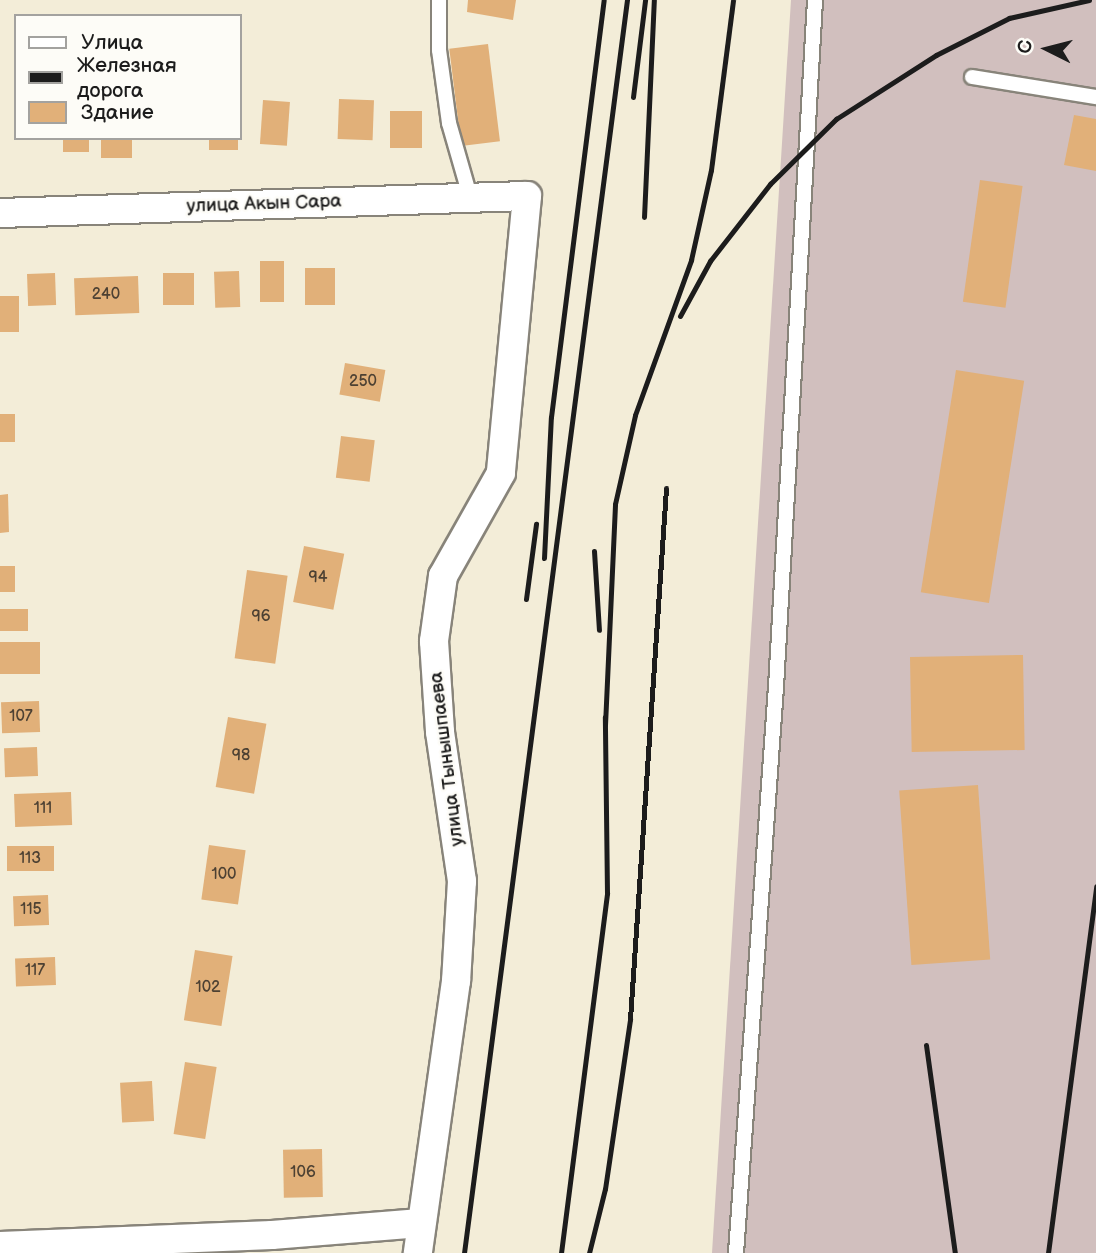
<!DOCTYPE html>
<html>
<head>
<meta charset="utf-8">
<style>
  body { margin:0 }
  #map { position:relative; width:1096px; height:1253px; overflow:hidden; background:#f3edd8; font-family:"Balsamiq Sans",sans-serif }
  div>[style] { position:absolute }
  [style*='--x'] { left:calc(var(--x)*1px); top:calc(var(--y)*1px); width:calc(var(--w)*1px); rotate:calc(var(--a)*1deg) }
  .industrial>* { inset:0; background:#d1bfbe }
  .building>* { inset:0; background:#e1b079; transform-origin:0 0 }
  .roads { filter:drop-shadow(2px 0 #88847a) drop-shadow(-2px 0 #88847a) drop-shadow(0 2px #88847a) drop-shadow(0 -2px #88847a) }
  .service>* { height:14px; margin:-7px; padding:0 7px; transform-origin:7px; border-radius:7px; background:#fff }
  .minor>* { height:28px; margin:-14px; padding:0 14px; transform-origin:14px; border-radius:14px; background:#fff }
  .rail>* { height:5px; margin:-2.5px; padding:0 2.5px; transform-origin:2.5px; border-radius:2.5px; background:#1c1c1c }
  span { translate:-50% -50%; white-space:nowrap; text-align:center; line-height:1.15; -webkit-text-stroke:5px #fdfcf7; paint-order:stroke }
  .number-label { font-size:16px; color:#4d4133 }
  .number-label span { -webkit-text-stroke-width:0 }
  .street-label { font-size:19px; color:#1c1c1c }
  .legend { position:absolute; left:14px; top:14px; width:228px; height:126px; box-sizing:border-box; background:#fdfcf7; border:2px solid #a3a29f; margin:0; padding:9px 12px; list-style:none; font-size:21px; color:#1c1c1c }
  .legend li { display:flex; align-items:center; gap:14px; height:35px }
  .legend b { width:35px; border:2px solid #a3a29f }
  .north { position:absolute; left:1012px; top:14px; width:70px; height:70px; -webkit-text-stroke:5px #fdfcf7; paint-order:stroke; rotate:276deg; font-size:19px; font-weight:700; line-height:28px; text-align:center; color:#1c1c1c }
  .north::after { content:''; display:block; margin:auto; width:24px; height:32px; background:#1c1c1c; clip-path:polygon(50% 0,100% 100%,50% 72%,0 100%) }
</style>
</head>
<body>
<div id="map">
  <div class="industrial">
    <div style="clip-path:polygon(791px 0,1096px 0,1096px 1253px,712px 1253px)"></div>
  </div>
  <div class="building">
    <div style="clip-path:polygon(468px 0,516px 0,513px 20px,467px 12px)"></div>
    <div style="left:488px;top:44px;width:98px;height:39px;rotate:83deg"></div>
    <div style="left:339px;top:99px;width:35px;height:40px;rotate:2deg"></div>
    <div style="left:263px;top:100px;width:27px;height:44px;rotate:4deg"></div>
    <div style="left:390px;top:111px;width:32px;height:37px"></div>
    <div style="clip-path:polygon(1074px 115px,1096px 119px,1096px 171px,1064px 165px)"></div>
    <div style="left:63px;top:138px;width:26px;height:14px"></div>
    <div style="left:101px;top:138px;width:31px;height:20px"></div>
    <div style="left:209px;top:138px;width:29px;height:12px"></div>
    <div style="left:980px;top:180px;width:43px;height:123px;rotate:8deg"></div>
    <div style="left:260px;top:261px;width:24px;height:41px"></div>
    <div style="left:305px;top:268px;width:30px;height:37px"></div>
    <div style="left:239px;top:271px;width:36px;height:25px;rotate:88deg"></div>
    <div style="left:55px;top:273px;width:32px;height:28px;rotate:88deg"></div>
    <div style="left:194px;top:273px;width:32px;height:31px;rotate:90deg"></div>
    <div style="left:138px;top:276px;width:37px;height:64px;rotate:88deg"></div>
    <div style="left:0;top:296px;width:19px;height:36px"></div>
    <div style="left:345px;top:363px;width:41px;height:32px;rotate:10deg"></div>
    <div style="left:956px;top:370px;width:69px;height:225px;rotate:9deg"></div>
    <div style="left:0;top:414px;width:15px;height:28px"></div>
    <div style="left:341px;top:436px;width:34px;height:42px;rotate:7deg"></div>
    <div style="clip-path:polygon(8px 494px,9px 532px,0 533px,0 495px)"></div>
    <div style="left:304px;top:546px;width:41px;height:57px;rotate:11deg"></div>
    <div style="left:0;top:566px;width:15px;height:26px"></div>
    <div style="left:247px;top:570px;width:41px;height:89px;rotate:8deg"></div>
    <div style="left:28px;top:609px;width:22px;height:28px;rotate:90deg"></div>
    <div style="left:40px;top:642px;width:32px;height:40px;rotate:90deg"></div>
    <div style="left:1023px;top:655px;width:95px;height:113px;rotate:89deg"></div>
    <div style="left:39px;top:701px;width:31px;height:38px;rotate:88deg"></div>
    <div style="left:228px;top:717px;width:39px;height:71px;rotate:10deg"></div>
    <div style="left:37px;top:747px;width:29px;height:33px;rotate:88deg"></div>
    <div style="left:978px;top:785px;width:175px;height:79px;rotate:86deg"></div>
    <div style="left:71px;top:792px;width:33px;height:57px;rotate:88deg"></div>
    <div style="left:209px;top:845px;width:37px;height:55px;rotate:8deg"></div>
    <div style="left:54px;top:846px;width:25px;height:47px;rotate:90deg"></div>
    <div style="left:48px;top:895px;width:30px;height:35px;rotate:88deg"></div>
    <div style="left:195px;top:950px;width:38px;height:71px;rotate:9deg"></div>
    <div style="left:55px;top:957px;width:28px;height:40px;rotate:88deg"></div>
    <div style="left:185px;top:1062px;width:32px;height:73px;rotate:9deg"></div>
    <div style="left:152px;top:1081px;width:40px;height:32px;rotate:87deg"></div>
    <div style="left:322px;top:1149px;width:48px;height:39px;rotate:89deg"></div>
  </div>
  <div class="roads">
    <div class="service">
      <div style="--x:439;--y:0;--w:50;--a:90"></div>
      <div style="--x:439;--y:50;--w:74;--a:82.2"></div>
      <div style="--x:449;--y:123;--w:76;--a:74"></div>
      <div style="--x:972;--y:77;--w:126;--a:9.2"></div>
      <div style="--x:736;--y:1253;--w:567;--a:-85.96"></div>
      <div style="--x:776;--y:687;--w:688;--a:-86.75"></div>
    </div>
    <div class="minor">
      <div style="--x:0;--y:213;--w:527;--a:-1.85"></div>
      <div style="--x:527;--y:196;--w:278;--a:95.4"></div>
      <div style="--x:501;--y:473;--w:118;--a:119.4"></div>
      <div style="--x:443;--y:576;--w:66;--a:97.9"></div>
      <div style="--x:434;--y:641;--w:91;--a:86.2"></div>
      <div style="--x:440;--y:732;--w:151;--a:81.6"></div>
      <div style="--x:462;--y:881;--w:100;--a:93.4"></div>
      <div style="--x:456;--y:981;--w:275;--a:98"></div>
      <div style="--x:0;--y:1246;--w:272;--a:-2.3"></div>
      <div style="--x:272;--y:1235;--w:149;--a:-4.6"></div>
    </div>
  </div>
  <div class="rail">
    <div style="--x:633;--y:97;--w:98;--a:-82.9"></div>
    <div style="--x:644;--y:217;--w:217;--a:-87.4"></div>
    <div style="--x:680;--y:316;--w:63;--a:-61.4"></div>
    <div style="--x:710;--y:261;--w:98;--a:-52.1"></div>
    <div style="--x:770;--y:184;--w:93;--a:-44.6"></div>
    <div style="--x:836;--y:119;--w:119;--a:-32.6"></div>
    <div style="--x:936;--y:55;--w:82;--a:-26.9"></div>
    <div style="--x:1009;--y:18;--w:82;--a:-12.7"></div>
    <div style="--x:594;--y:551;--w:79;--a:86.4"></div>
    <div style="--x:544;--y:558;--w:141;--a:-87.2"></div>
    <div style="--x:551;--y:417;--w:420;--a:-82.8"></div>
    <div style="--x:526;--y:599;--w:76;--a:-82.4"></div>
    <div style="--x:605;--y:725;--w:221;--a:-87.4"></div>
    <div style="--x:615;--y:504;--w:91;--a:-77.3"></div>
    <div style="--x:635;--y:415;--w:165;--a:-70.1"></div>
    <div style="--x:691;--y:260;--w:92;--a:-77.5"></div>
    <div style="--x:711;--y:170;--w:171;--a:-82.6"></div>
    <div style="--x:926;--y:1045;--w:210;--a:82.1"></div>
    <div style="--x:464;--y:1253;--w:1264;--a:-82.59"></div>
    <div style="--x:561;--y:1253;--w:363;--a:-82.7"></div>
    <div style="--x:607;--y:893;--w:176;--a:-90.7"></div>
    <div style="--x:589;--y:1253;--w:66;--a:-76"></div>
    <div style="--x:605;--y:1189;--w:172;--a:-81.6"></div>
    <div style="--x:630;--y:1019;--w:532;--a:-86.12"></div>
    <div style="--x:1048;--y:1253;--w:370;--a:-82.5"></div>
  </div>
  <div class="number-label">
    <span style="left:106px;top:295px">240</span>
    <span style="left:363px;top:382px">250</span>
    <span style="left:318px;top:578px">94</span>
    <span style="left:261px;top:617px">96</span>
    <span style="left:21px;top:717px">107</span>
    <span style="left:241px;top:756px">98</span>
    <span style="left:43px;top:809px">111</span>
    <span style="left:30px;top:859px">113</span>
    <span style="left:224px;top:875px">100</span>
    <span style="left:31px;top:910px">115</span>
    <span style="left:35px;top:971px">117</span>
    <span style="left:208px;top:988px">102</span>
    <span style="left:303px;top:1173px">106</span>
  </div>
  <div class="street-label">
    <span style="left:264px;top:204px;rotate:-2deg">улица Акын Сара</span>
    <span style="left:447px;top:759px;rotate:-97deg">улица Тынышпаева</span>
  </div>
  <ul class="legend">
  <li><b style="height:9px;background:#fff"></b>Улица</li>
  <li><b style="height:9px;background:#1c1c1c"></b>Железная дорога</li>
  <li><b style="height:19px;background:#e1b079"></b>Здание</li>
  </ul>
  <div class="north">С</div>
</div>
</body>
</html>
